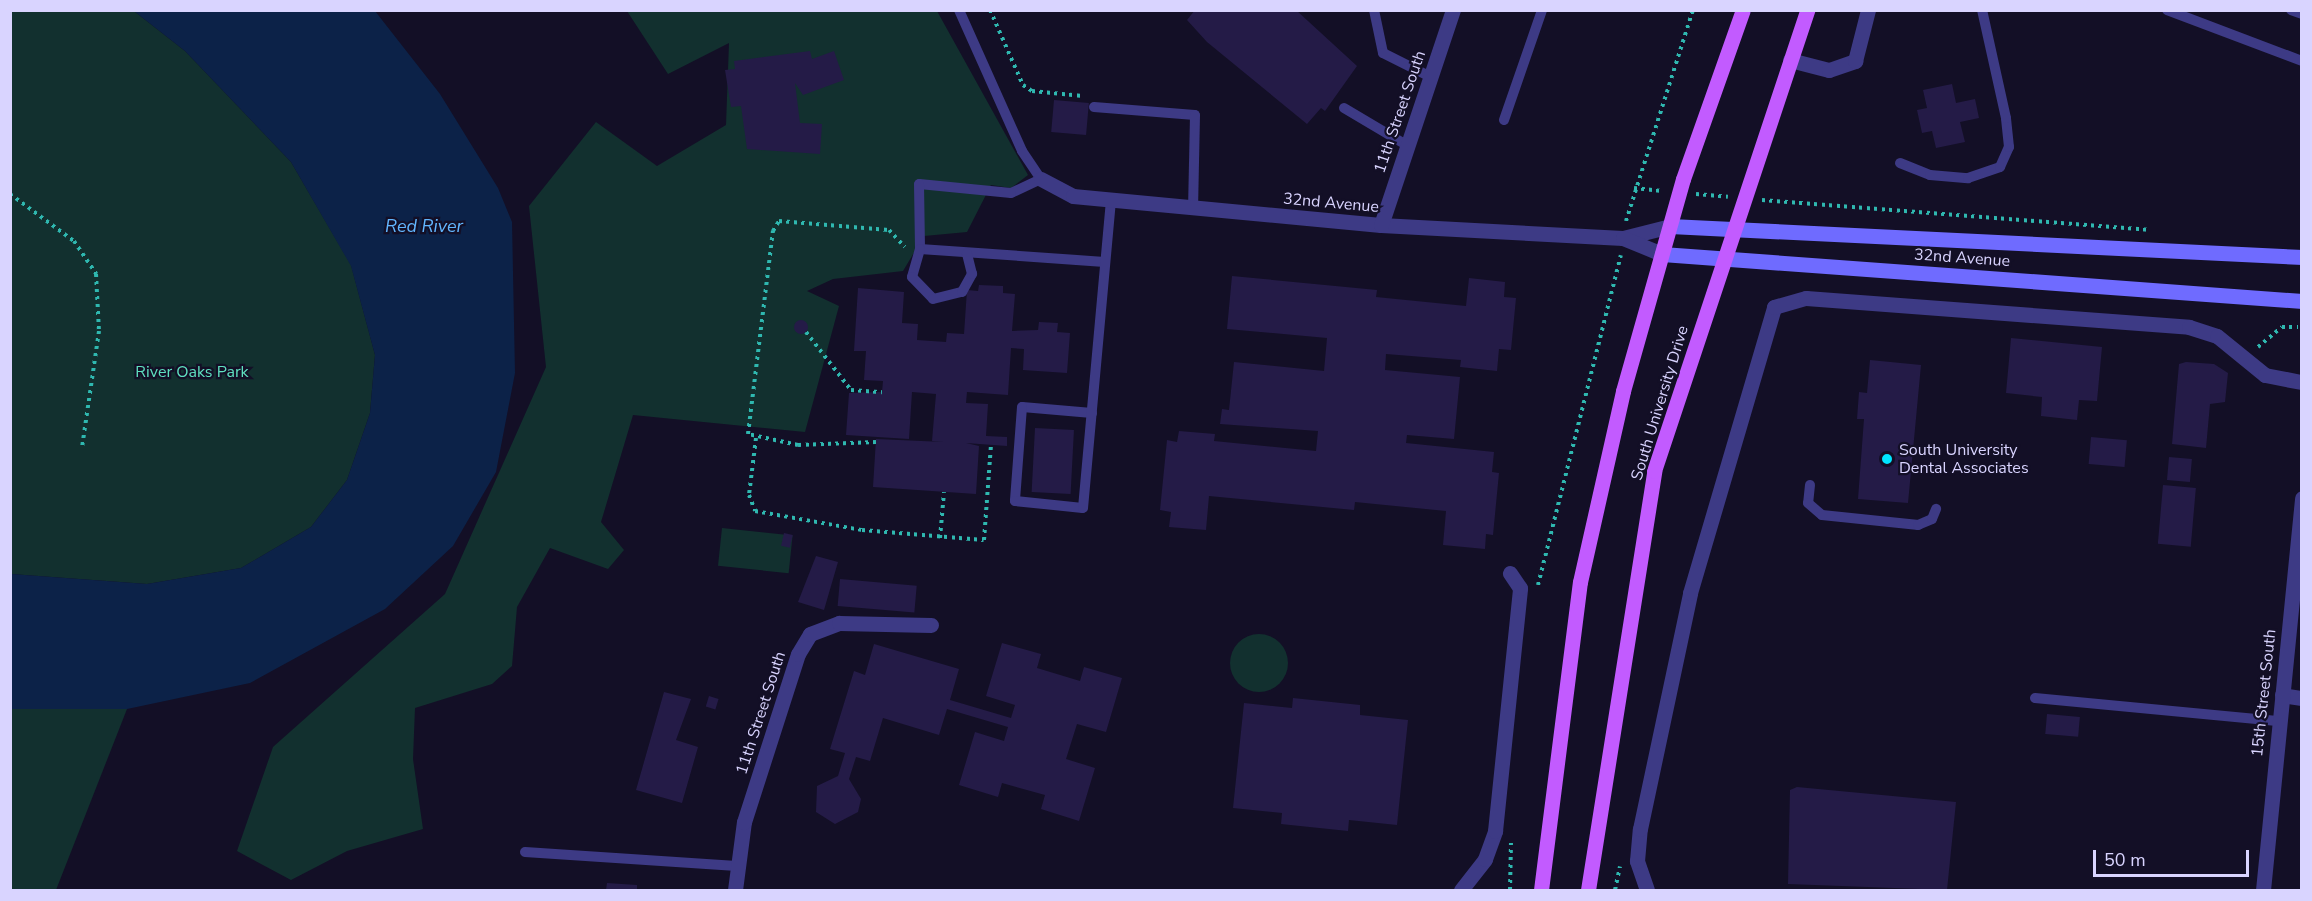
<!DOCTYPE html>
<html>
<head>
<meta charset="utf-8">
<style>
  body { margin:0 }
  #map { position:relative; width:2312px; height:901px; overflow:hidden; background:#130f26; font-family:"Nunito Sans",sans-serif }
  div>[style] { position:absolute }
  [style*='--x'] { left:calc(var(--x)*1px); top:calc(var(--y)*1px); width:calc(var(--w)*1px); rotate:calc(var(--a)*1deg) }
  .green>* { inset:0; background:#12302f; transform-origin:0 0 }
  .round { border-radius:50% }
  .water>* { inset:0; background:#0c2248 }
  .building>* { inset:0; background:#241b47; transform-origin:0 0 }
  .path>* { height:4px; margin-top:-2px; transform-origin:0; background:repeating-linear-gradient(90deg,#2fb8b0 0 3px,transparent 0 7.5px) }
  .lane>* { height:10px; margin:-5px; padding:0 5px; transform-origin:5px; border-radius:5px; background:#3d3a85 }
  .street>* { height:15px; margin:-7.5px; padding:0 7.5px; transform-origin:7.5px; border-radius:7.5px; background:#3d3a85 }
  .secondary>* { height:15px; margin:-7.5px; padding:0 7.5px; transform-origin:7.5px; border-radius:7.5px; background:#6f6bff }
  .primary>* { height:15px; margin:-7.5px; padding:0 7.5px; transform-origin:7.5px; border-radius:7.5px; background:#c25bff }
  .dots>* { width:16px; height:16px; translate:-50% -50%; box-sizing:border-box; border:3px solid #130f26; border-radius:50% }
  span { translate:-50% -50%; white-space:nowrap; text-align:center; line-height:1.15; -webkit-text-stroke:4.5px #130f26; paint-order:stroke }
  .street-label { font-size:16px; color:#d9d4ff }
  .park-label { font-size:16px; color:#5fe0c0 }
  .poi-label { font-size:16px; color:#d9d4ff }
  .left { translate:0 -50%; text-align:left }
  .water-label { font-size:18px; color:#62b6ff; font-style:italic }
  .frame { position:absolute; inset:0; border:12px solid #d9d4ff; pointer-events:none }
  .scale { position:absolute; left:2093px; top:850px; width:156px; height:27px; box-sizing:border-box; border:3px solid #d9d4ff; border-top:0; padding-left:8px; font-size:18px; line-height:21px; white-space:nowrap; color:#d9d4ff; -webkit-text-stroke:4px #130f26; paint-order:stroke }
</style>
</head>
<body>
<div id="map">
  <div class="green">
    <div style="clip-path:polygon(11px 11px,134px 11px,185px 51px,291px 162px,351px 265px,375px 355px,370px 413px,347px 480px,311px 527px,241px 568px,147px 584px,11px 574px)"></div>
    <div style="clip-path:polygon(627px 11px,937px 11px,1028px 175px,1011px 188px,991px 185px,967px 232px,924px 236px,903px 271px,833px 279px,807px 291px,839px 306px,805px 432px,633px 415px,601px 522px,624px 550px,608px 569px,550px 548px,517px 607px,512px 666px,492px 684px,415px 708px,413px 759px,423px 829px,347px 851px,291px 880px,237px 851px,273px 747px,445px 594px,546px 367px,529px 206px,596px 122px,657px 166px,726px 125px,729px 43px,668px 74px)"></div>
    <div style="left:722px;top:528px;width:71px;height:38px;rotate:6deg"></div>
    <div class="round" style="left:1230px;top:634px;width:58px;height:58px"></div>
    <div style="clip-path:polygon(11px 709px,127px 709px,56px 890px,11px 890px)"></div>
  </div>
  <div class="water">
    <div style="clip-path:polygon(134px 11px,375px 11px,440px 94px,498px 188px,512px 222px,515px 373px,496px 472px,453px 546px,385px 609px,250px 683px,127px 709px,11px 709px,11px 574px,147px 584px,241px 568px,311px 527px,347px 480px,370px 413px,375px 355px,351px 266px,291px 162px,185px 51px)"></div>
  </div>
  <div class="building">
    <div style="clip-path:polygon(1195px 10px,1296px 10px,1357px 66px,1325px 111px,1321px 108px,1307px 124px,1207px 42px,1187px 20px)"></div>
    <div style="clip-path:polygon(810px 51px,812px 59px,834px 51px,844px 80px,803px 95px,795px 83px,800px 123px,822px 124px,820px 154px,747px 149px,741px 106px,731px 107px,725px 70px,735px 69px,734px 61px)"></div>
    <div style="clip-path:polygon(1952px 84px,1956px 103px,1975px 99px,1979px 118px,1960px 122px,1965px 142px,1936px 148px,1932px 131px,1922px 133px,1917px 110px,1927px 108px,1923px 90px)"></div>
    <div style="left:1054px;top:100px;width:35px;height:32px;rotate:5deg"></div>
    <div style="clip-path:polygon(1232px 276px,1377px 290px,1376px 297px,1466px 306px,1469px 278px,1505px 282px,1504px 297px,1516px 298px,1511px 350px,1499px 349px,1497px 371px,1460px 367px,1461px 360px,1386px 354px,1385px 370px,1460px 377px,1454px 439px,1407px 435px,1406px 443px,1494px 452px,1492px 472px,1499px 473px,1493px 535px,1486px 534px,1485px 549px,1443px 545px,1446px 511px,1355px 502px,1354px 510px,1209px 496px,1206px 530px,1169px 527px,1171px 512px,1160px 510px,1167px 440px,1177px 442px,1179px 431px,1215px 434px,1214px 441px,1316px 451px,1318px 431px,1220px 424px,1222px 409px,1229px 410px,1234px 362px,1324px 371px,1327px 338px,1227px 329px)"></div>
    <div style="clip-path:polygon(979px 285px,1003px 286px,1003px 293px,1015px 294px,1012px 331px,1038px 330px,1039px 322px,1058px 323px,1057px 332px,1070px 333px,1067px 373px,1023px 370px,1024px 349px,1011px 348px,1008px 395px,967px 392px,966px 403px,988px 404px,986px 436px,1007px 437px,1007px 446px,966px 443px,979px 446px,976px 494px,873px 487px,876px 439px,944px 442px,932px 441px,936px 394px,912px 392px,909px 439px,846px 435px,849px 393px,882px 392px,883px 381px,864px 380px,866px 351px,854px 351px,858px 288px,904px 292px,902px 323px,918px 324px,917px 340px,946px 342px,947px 333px,964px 334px,967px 290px,978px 291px)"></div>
    <div class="round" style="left:794px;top:320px;width:14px;height:14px"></div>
    <div style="clip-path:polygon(2011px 338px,2102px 347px,2097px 401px,2079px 400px,2077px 420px,2041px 416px,2042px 397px,2006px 393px)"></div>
    <div style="clip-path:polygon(1870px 360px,1921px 365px,1908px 503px,1858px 499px,1864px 419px,1857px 419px,1859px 392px,1867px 393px)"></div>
    <div style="clip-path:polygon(2186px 362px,2214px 364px,2228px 373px,2225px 402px,2210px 404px,2206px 448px,2172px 444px,2179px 364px)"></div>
    <div style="left:1035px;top:428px;width:39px;height:64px;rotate:3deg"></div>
    <div style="left:2091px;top:437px;width:36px;height:27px;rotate:5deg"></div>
    <div style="left:2169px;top:457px;width:23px;height:23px;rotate:5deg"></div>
    <div style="left:2163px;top:485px;width:33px;height:59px;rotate:5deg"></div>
    <div style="left:784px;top:533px;width:9px;height:13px;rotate:13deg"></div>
    <div style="clip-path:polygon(816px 556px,838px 562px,824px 610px,798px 602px)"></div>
    <div style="left:840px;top:579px;width:77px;height:27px;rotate:5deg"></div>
    <div style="clip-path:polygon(1002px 643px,1041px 654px,1037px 668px,1080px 681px,1084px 667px,1122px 678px,1106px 732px,1077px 724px,1066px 759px,1095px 768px,1079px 821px,1041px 809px,1045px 795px,1002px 783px,998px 797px,959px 785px,975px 732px,1004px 741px,1008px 727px,947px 709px,939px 735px,883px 718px,870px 761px,856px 757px,849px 779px,861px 799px,858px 812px,835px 824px,816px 812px,817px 786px,838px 776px,845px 753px,830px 749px,854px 671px,865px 675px,874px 644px,959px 669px,950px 700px,1011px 718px,1015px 705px,986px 696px)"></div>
    <div style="clip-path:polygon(664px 692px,691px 699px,676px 740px,698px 747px,682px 803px,636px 790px)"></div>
    <div style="left:709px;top:696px;width:10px;height:11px;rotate:17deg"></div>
    <div style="clip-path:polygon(1293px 698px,1360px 705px,1360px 715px,1408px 720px,1397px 825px,1349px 820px,1348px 831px,1281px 824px,1282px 813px,1233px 808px,1244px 703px,1292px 708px)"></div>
    <div style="left:2047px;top:714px;width:33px;height:20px;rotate:5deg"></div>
    <div style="clip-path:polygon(1797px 787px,1956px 802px,1947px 890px,1788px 884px,1790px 790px)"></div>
    <div style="clip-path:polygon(607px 883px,637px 885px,637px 890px,606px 890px)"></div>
  </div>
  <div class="path">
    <div style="--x:990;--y:10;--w:82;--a:66.3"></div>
    <div style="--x:1023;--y:85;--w:11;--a:34"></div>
    <div style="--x:1032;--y:91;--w:51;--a:5.6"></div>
    <div style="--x:1634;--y:188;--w:28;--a:6"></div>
    <div style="--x:10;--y:194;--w:79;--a:36.3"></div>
    <div style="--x:74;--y:241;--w:40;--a:56"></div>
    <div style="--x:96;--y:274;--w:57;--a:87"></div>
    <div style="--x:99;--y:331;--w:118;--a:98.3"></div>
    <div style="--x:1696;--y:194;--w:32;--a:5"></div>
    <div style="--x:1762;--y:200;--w:387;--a:4.4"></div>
    <div style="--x:1626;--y:221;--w:221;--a:-72.4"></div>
    <div style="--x:806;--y:332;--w:73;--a:52.2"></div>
    <div style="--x:851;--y:390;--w:31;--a:4"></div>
    <div style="--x:2258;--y:347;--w:31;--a:-40"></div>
    <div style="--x:2282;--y:327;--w:16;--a:0"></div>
    <div style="--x:756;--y:438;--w:57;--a:97"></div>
    <div style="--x:749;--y:495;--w:17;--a:69"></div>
    <div style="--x:755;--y:511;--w:109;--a:10.1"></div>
    <div style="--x:862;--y:530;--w:122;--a:4.7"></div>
    <div style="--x:984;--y:540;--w:95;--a:-85.8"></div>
    <div style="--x:876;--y:442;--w:78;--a:177.8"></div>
    <div style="--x:798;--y:445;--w:51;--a:-167.6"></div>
    <div style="--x:748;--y:434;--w:205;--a:-83"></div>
    <div style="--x:773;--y:231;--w:12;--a:-59"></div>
    <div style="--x:779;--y:221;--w:110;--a:4.7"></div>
    <div style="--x:889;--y:230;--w:23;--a:47"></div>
    <div style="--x:940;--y:538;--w:46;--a:-85"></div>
    <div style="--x:1538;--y:585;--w:340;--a:-75.9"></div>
    <div style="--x:1510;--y:890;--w:47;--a:-88.8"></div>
    <div style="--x:1615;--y:890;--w:24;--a:-78"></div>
  </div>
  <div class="lane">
    <div style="--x:959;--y:10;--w:154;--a:65.9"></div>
    <div style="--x:1022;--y:151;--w:34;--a:56"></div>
    <div style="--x:1041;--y:179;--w:33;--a:155"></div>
    <div style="--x:1011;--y:193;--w:92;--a:-174.4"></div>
    <div style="--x:919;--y:184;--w:65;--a:89.1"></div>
    <div style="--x:920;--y:249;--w:185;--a:4"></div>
    <div style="--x:1374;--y:10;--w:44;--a:78.2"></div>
    <div style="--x:1383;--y:53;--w:54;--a:26.6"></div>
    <div style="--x:2167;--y:10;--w:144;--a:20.7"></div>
    <div style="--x:2291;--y:10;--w:12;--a:20"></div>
    <div style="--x:1094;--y:107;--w:101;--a:4.5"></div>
    <div style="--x:1195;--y:115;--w:93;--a:91.2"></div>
    <div style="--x:1344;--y:108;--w:74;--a:30.7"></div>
    <div style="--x:1504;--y:120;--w:116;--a:-70.9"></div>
    <div style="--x:1900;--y:163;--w:32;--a:22"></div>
    <div style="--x:1930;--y:175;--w:38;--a:5"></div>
    <div style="--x:1968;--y:178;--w:34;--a:-19"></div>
    <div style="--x:2000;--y:167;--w:22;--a:-66"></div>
    <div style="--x:2009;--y:147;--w:29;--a:-96"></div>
    <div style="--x:2006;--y:118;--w:111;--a:-102.5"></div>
    <div style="--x:920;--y:249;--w:29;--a:106"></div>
    <div style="--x:912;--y:277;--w:30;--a:46"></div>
    <div style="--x:933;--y:299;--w:30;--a:-14"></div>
    <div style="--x:962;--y:292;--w:21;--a:-61"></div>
    <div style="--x:972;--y:274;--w:21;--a:-104"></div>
    <div style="--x:1092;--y:413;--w:70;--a:-175.1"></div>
    <div style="--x:1022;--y:407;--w:94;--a:94.3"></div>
    <div style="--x:1015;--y:501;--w:68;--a:5.9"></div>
    <div style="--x:1083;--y:508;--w:308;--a:-84.8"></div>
    <div style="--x:1810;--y:485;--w:18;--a:96"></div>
    <div style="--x:1808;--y:503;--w:18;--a:41"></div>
    <div style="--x:1822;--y:515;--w:97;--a:5.9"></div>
    <div style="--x:1918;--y:525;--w:15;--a:-23"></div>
    <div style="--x:1932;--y:519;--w:11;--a:-68"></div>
    <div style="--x:2035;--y:698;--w:246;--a:5.4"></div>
    <div style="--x:525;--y:852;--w:212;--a:3.8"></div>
  </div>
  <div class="street">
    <div style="--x:1790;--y:60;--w:40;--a:14.4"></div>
    <div style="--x:1829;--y:70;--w:28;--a:-19"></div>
    <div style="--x:1855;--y:61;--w:53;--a:-75.7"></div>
    <div style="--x:1041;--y:179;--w:36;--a:28"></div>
    <div style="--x:1073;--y:196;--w:309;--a:5.4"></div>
    <div style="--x:1381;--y:225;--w:242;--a:3.1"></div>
    <div style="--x:1623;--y:238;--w:49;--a:-14.3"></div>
    <div style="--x:1381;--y:225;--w:227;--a:-71.5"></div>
    <div style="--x:1623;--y:238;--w:42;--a:22.3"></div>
    <div style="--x:2282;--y:695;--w:20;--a:9"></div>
    <div style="--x:735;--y:890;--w:69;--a:-82.5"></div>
    <div style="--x:744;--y:822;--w:176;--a:-72.2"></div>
    <div style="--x:798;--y:654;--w:23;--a:-59"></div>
    <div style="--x:810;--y:634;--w:31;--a:-21"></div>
    <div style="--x:839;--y:623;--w:92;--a:1.2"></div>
    <div style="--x:1461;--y:890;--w:39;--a:-52"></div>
    <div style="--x:1485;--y:859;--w:30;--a:-70"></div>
    <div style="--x:1495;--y:831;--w:244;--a:-84.1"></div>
    <div style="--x:1520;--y:588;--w:18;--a:-124"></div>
    <div style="--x:1647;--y:890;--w:31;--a:-109"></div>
    <div style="--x:1637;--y:861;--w:32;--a:-85"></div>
    <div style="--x:1640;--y:829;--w:241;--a:-78"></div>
    <div style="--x:1690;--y:593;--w:298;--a:-73.6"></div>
    <div style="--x:1774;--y:307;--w:33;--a:-16"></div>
    <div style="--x:1806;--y:298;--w:384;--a:4.3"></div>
    <div style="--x:2189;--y:327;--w:29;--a:18"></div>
    <div style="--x:2217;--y:336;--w:62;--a:39.1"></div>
    <div style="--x:2265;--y:375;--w:38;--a:11"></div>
    <div style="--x:2263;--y:890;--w:394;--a:-84.3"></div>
  </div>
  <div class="secondary">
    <div style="--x:1670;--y:226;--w:633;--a:2.81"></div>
    <div style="--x:1662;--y:254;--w:642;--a:4.2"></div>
  </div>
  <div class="primary">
    <div style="--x:1541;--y:890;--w:310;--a:-82.8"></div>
    <div style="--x:1580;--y:582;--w:196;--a:-77.3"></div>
    <div style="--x:1623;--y:391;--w:220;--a:-74.2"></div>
    <div style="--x:1683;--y:179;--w:179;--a:-70.5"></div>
    <div style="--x:1588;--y:890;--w:424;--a:-81"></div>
    <div style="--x:1654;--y:471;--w:486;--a:-71.6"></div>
  </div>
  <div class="dots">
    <div style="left:1887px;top:459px;background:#00e5ff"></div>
  </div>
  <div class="street-label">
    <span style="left:1400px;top:112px;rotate:-71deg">11th Street South</span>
    <span style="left:1331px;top:203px;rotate:5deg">32nd Avenue</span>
    <span style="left:1962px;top:258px;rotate:4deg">32nd Avenue</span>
    <span style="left:1660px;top:403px;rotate:-73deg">South University Drive</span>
    <span style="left:2264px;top:693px;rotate:-84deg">15th Street South</span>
    <span style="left:761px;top:713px;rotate:-72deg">11th Street South</span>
  </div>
  <div class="park-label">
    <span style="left:192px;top:372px">River Oaks Park</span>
  </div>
  <div class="poi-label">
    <span class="left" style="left:1899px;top:459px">South University<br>Dental Associates</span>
  </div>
  <div class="water-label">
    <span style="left:424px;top:226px">Red River</span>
  </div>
  <div class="frame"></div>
  <div class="scale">50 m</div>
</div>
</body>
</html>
